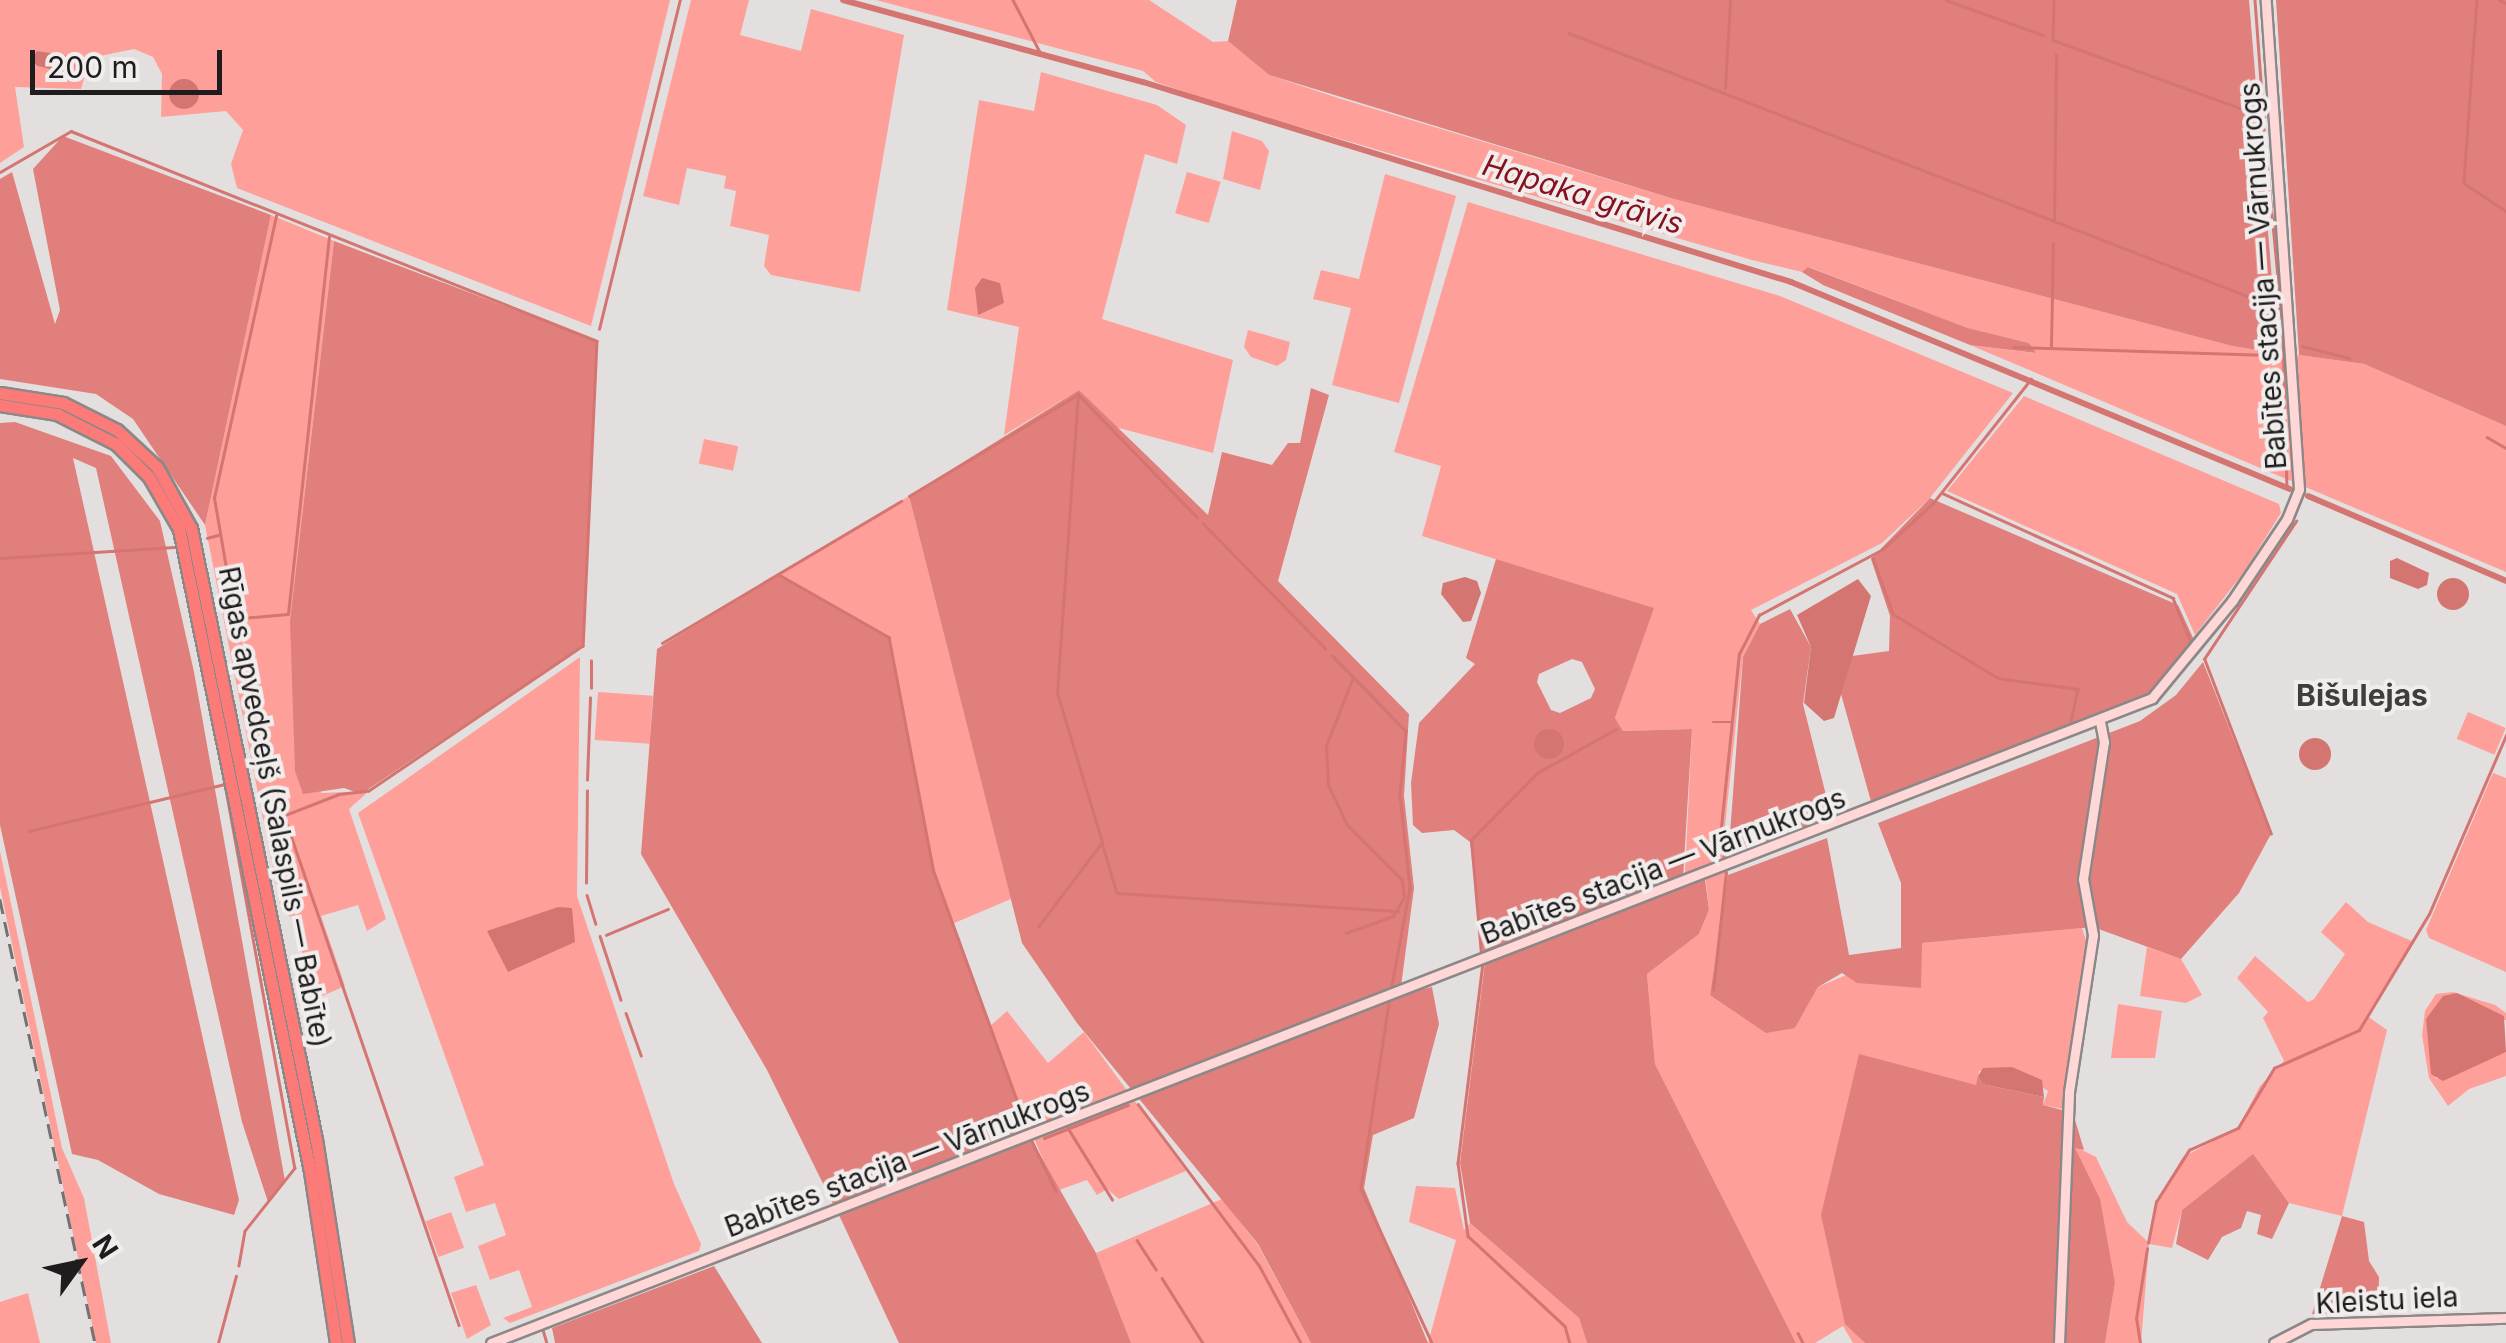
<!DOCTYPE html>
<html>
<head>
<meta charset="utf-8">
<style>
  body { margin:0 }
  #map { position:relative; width:2506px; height:1343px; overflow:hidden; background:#e3dfdf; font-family:Inter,sans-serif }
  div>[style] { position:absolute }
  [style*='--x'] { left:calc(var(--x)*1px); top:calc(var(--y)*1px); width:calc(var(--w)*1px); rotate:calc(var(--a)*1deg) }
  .green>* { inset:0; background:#ff9f9a; transform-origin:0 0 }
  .forest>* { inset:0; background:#e07f7b }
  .water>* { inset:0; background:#d57572 }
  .round { border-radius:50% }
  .stream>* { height:2.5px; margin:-1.25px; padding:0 1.25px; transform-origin:1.25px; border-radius:1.25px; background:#d57572 }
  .canal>* { height:6px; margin:-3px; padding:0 3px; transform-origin:3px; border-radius:3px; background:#d57572 }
  .roads { filter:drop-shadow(2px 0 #8b8887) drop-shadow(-2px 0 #8b8887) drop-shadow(0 2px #8b8887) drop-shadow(0 -2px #8b8887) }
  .secondary>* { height:9px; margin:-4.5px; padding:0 4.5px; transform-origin:4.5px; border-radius:4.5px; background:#fed7d6 }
  .highway>* { height:11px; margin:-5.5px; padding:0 5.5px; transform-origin:5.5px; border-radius:5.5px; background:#fc7b78 }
  .rail>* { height:2.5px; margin-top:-1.25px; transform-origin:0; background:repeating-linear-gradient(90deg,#747171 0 15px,transparent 0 23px) }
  span { translate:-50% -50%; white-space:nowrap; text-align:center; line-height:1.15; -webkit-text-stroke:8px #f0edec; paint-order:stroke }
  .street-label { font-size:28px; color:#1e1c1c }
  .water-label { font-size:30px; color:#87101d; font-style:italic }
  .neighbourhood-label { font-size:30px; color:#403d3d; font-weight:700 }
  .north { position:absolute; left:30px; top:1213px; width:100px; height:100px; -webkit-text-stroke:8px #f0edec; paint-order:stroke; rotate:57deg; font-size:28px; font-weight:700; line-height:40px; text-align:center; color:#1e1c1c }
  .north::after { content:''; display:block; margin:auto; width:35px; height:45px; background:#1e1c1c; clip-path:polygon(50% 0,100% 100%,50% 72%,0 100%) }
  .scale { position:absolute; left:30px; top:50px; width:192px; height:45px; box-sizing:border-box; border:5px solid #1e1c1c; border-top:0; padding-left:12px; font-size:30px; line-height:35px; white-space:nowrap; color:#1e1c1c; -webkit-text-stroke:8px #f0edec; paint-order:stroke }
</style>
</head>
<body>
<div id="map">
  <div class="green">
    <div style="clip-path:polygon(0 0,670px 0,591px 326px,237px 188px,231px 164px,243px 130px,226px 111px,161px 117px,162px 74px,153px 57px,134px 49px,90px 58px,81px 89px,15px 87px,24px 147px,0 163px)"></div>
    <div style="clip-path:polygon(691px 0,749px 0,740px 35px,801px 51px,811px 9px,904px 35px,860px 292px,771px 275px,764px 266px,769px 235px,730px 226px,736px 191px,724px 188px,726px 176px,687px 168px,679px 205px,643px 196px)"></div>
    <div style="clip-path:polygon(876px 0,1149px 0,1213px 42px,1228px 41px,1269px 75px,1338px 98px,1674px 199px,2232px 346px,2364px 364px,2506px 426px,2506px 572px,1970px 345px,2035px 353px,2029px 343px,1968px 328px,1809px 267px,1802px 272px,1752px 260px,1208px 100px,1156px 82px,1143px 71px)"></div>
    <div style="clip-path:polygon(1041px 72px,1157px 105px,1186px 125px,1177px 164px,1145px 154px,1102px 319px,1233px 360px,1213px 453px,1115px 427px,1079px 390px,1004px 435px,1019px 327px,947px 310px,979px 100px,1034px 111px)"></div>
    <div style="clip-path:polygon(1232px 131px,1262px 141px,1269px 151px,1260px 190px,1223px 179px)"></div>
    <div style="left:1187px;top:172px;width:35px;height:43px;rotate:16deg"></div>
    <div style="clip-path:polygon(1385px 174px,1456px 196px,1399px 403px,1332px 385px,1351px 308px,1313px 299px,1321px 270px,1359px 279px)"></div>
    <div style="clip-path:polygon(1468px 202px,1780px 296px,2013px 393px,1930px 498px,1882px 543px,1751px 610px,1760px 624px,1743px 657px,1725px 826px,1728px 877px,1710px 995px,1795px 1028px,1818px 987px,1922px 943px,2082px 928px,2087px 943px,2063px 1109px,2043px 1105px,2048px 1091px,2012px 1067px,1979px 1071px,1977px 1086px,1859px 1055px,1845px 1323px,1865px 1343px,1853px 1343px,1843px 1326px,1815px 1343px,1796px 1343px,1655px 1064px,1647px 974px,1699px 934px,1709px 910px,1705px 873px,1685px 873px,1692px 729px,1623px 731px,1615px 718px,1653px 608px,1422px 536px,1441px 466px,1394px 452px)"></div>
    <div style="clip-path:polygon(271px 215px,334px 241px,290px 620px,321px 793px,369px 791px,349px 809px,386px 919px,367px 931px,358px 905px,321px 916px,345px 986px,311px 1001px,296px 921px,281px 910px,205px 525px)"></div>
    <div style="clip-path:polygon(1248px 330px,1290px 342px,1286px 360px,1277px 366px,1251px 357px,1244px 347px)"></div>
    <div style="clip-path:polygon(2024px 396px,2279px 504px,2281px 513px,2244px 572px,2195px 635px,2177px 594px,1947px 491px)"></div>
    <div style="left:704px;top:439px;width:35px;height:25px;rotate:12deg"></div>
    <div style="clip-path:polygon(909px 496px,1011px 899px,952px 924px,934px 872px,889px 638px,778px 574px)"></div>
    <div style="clip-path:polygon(580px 657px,577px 896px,674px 1184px,701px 1244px,699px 1251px,510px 1323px,503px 1318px,532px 1307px,519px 1270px,490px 1280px,478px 1246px,506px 1235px,495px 1203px,466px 1212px,454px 1177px,484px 1165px,358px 813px)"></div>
    <div style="left:598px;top:692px;width:55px;height:48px;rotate:4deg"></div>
    <div style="left:2468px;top:712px;width:41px;height:29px;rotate:23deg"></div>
    <div style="clip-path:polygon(2493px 773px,2506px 778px,2506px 972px,2429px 938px,2426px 930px)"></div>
    <div style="clip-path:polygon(0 851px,62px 1148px,84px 1198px,111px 1343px,96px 1343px,0 887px)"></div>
    <div style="clip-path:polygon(2346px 902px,2368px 922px,2414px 942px,2367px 1016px,2387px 1030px,2342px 1216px,2289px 1203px,2252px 1155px,2182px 1210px,2172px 1248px,2149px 1244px,2141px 1343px,2105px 1343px,2115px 1283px,2074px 1146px,2096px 1157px,2127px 1222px,2148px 1242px,2156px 1202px,2183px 1157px,2238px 1128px,2260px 1086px,2284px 1061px,2263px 1018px,2268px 1012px,2237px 978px,2255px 956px,2308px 1002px,2314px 999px,2345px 954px,2321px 932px)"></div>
    <div style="clip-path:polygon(2147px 947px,2181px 959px,2202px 995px,2186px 1003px,2140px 996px)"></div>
    <div style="clip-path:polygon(2453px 992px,2495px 1005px,2506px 1013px,2506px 1020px,2426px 1019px,2436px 1079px,2506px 1052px,2506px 1076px,2469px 1089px,2448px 1106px,2429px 1078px,2422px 1035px,2425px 1011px,2436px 994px)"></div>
    <div style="clip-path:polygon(2118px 1004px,2162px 1011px,2155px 1058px,2111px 1058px)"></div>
    <div style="clip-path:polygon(1007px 1011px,1048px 1063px,1084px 1032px,1186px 1171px,1119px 1199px,1107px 1189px,1097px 1195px,1087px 1180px,1056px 1191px,988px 1028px)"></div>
    <div style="clip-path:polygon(1416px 1186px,1455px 1188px,1464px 1230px,1470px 1223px,1579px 1318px,1587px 1343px,1428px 1343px,1456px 1240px,1409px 1222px)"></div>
    <div style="clip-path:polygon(1222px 1199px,1258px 1245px,1311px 1343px,1131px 1343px,1096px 1253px)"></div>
    <div style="left:451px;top:1212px;width:38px;height:27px;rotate:70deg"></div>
    <div style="clip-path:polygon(476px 1285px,491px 1325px,467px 1339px,451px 1293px)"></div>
    <div style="clip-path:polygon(28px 1293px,40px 1343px,0 1343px,0 1302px)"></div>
  </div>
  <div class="forest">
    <div style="clip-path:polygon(1237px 0,2249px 0,2278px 353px,2232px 346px,1674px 199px,1269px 75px,1228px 41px)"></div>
    <div style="clip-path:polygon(2276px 0,2506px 0,2506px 426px,2364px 364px,2299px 355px)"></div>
    <div style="clip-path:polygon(63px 136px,271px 215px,205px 525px,133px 419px,96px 394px,0 379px,0 179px,12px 172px,55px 324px,60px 310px,33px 169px)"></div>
    <div style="clip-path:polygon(334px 241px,597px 341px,583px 646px,361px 794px,344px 788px,303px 794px,295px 771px,290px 620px)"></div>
    <div style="clip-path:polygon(1808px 267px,1968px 328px,2029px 343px,2036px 353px,1970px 345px,1823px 285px,1802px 272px)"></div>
    <div style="clip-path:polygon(1311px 388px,1329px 395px,1278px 581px,1409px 714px,1404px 796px,1414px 888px,1400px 994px,1432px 987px,1439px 1024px,1414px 1118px,1373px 1135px,1364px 1188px,1428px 1343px,1311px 1343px,1258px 1244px,1077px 1023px,1022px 943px,909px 496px,1079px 390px,1208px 515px,1222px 452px,1272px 465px,1288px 443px,1300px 443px)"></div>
    <div style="clip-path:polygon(15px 422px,111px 456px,160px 521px,194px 672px,285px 1181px,268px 1202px,242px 1122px,96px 468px,73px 458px,239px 1200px,234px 1215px,159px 1194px,98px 1160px,72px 1154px,0 825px,0 423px)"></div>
    <div style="clip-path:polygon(1930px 498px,2178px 605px,2194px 640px,2163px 682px,2131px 705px,1872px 805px,1841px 694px,1852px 656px,1889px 651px,1890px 616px,1871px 559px)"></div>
    <div style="clip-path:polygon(evenodd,1496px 559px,1654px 608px,1615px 718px,1623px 731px,1692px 729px,1683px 879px,1483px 954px,1470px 842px,1454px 830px,1422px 833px,1413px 825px,1411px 783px,1419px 723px,1475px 664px,1466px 658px,1496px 559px,1572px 659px,1582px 662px,1595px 689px,1591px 698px,1560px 713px,1551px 710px,1537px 682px,1539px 674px,1572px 659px)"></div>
    <div style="clip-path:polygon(778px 574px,889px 637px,934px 872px,1028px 1132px,835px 1208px,767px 1070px,641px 854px,657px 649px)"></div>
    <div style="clip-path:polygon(1790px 609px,1811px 647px,1803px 704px,1833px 823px,1728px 862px,1743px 657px,1760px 624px)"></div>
    <div style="clip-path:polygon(2203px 662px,2271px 834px,2239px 893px,2181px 959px,2093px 927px,1922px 943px,1921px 988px,1857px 983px,1842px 973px,1818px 987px,1795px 1028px,1766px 1033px,1710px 995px,1728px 875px,1827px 838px,1849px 955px,1901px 948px,1901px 883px,1878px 823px,2140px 721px,2176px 695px)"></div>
    <div style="clip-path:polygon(1705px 879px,1709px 910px,1699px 934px,1647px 974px,1655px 1064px,1796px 1343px,1587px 1343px,1579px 1318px,1470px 1223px,1460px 1163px,1485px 962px)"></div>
    <div style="clip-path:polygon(1859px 1054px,1976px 1085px,1978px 1076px,1982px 1084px,2044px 1097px,2043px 1105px,2073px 1113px,2084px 1150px,2075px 1148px,2100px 1199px,2115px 1283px,2105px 1343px,1865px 1343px,1845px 1324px,1821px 1215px)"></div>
    <div style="clip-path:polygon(1031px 1139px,1096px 1253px,1131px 1343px,899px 1343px,838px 1213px)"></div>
    <div style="clip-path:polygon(2253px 1154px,2289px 1203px,2272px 1239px,2257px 1234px,2261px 1215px,2247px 1211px,2241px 1228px,2222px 1237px,2208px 1260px,2176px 1244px,2182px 1210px)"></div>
    <div style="clip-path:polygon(2342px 1216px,2364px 1222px,2369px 1261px,2379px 1277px,2378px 1312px,2312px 1314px)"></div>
    <div style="clip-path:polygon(714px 1266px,762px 1343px,555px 1343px,552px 1328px)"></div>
  </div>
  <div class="water">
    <div style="clip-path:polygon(37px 51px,75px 57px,74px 75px,38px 66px,31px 61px)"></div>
    <div class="round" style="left:169px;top:79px;width:30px;height:30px"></div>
    <div style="clip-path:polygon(982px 278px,1000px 283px,1004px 303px,978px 315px,975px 288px)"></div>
    <div style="clip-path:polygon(2397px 558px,2429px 573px,2427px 585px,2418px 589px,2390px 578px,2390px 561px)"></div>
    <div style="clip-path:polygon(1465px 577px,1477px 581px,1481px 593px,1471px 621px,1463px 622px,1441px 594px,1443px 583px)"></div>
    <div class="round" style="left:2437px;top:578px;width:32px;height:32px"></div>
    <div style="clip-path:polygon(1858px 579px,1871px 596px,1834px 718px,1824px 721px,1804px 703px,1811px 647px,1797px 615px)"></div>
    <div class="round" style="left:1534px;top:729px;width:30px;height:30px"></div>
    <div class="round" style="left:2299px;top:738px;width:32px;height:32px"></div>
    <div style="clip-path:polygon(558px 907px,572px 908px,575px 942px,508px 972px,487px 931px)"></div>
    <div style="clip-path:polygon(2457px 993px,2504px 1016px,2506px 1052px,2443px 1081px,2431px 1074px,2426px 1019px,2443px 996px)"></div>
    <div style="clip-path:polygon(2012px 1067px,2042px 1080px,2044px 1097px,1982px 1084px,1978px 1076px,1983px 1068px)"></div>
  </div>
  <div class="stream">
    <div style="--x:1013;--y:0;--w:61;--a:62.6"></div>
    <div style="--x:1946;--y:0;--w:103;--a:19.8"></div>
    <div style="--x:2054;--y:0;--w:40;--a:91.4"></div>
    <div style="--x:2053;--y:40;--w:225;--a:20"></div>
    <div style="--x:2255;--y:0;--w:122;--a:85.8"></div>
    <div style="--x:2477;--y:0;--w:183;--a:94.1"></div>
    <div style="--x:2464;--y:183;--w:50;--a:33.7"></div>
    <div style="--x:2499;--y:0;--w:8;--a:23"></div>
    <div style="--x:1569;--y:33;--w:764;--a:21.19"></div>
    <div style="--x:1725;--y:88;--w:88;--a:-86.7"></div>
    <div style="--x:2264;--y:129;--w:190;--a:84.6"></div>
    <div style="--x:0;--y:172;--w:82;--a:-30"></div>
    <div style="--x:71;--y:131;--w:566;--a:21.76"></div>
    <div style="--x:597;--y:341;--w:305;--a:92.6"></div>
    <div style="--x:583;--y:646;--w:258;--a:145.9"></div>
    <div style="--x:369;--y:791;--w:31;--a:173"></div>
    <div style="--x:338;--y:795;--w:77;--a:158.7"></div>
    <div style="--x:2054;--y:221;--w:166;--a:-89.3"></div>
    <div style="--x:599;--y:329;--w:339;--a:-76.2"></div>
    <div style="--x:2283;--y:336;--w:151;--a:88.5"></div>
    <div style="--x:2051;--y:346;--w:102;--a:-88.9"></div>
    <div style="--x:2302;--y:346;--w:49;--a:14.3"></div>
    <div style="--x:2014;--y:347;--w:255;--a:1.8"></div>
    <div style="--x:1079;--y:395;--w:170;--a:46"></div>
    <div style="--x:2487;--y:437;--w:22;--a:30"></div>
    <div style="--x:1942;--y:493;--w:254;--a:24.4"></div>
    <div style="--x:2173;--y:598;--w:48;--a:67.8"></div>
    <div style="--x:909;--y:496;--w:196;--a:-31"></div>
    <div style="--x:1203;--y:523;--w:175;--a:45.7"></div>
    <div style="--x:207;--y:538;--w:11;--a:-15"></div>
    <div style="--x:0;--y:558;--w:174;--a:-3.6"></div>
    <div style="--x:1873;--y:558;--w:59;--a:70.3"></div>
    <div style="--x:1893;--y:614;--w:123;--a:31.4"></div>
    <div style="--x:1998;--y:678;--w:81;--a:7.8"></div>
    <div style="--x:2078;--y:689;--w:38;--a:102"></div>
    <div style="--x:778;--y:574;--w:128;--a:29.6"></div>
    <div style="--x:889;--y:637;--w:239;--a:79.2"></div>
    <div style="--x:934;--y:872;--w:275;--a:70"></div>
    <div style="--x:234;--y:615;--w:119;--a:-99.7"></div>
    <div style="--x:214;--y:498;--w:289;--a:-77.6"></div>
    <div style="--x:229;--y:619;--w:59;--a:-4.8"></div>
    <div style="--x:288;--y:614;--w:379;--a:-83.8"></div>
    <div style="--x:662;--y:643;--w:278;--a:-30.7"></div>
    <div style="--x:1332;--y:655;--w:106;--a:45.8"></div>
    <div style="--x:1406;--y:731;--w:63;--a:95.4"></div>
    <div style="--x:1400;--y:794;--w:95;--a:83.9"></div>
    <div style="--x:1410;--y:888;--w:105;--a:100.5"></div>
    <div style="--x:591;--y:688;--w:27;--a:-90"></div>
    <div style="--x:1713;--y:722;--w:18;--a:0"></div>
    <div style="--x:587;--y:780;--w:82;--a:-87.9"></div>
    <div style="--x:285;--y:818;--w:536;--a:71.06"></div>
    <div style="--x:29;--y:831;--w:202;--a:-13.5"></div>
    <div style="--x:225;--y:784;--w:390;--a:79.7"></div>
    <div style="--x:295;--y:1168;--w:80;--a:128.4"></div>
    <div style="--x:245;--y:1231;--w:35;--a:100"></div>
    <div style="--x:2271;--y:834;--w:187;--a:-110.9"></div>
    <div style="--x:2204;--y:659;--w:166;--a:-56.3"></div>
    <div style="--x:1102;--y:843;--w:52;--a:73.3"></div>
    <div style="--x:1117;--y:893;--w:282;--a:3.7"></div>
    <div style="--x:1724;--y:861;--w:34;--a:-95"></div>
    <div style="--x:1721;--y:827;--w:174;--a:-84.1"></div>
    <div style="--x:1739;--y:654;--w:44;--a:-62.9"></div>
    <div style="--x:1759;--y:615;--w:140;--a:-28"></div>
    <div style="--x:1883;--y:549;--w:68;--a:-42.6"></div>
    <div style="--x:1933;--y:503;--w:158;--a:-51.7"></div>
    <div style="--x:586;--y:883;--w:92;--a:-89.4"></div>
    <div style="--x:587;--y:895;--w:30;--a:73"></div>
    <div style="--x:1038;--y:927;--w:106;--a:-53"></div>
    <div style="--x:1102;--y:842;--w:156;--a:-106.8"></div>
    <div style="--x:1057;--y:693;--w:300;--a:-86"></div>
    <div style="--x:1346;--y:933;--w:50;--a:-19.9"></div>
    <div style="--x:1393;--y:916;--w:22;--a:-60"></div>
    <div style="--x:1404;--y:897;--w:17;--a:-97"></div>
    <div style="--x:1402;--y:880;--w:78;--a:-135"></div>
    <div style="--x:1347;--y:825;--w:44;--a:-115.4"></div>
    <div style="--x:1328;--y:785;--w:39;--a:-93"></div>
    <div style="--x:1326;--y:746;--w:74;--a:-68.6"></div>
    <div style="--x:606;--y:935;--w:67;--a:-22.8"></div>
    <div style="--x:600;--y:936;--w:67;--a:71.8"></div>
    <div style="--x:1481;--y:954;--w:114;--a:-95"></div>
    <div style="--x:1471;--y:840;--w:94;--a:-45.4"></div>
    <div style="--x:1537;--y:773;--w:90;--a:-29.1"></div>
    <div style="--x:1483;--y:963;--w:202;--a:97.1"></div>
    <div style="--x:1458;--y:1163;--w:74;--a:82.2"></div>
    <div style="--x:1468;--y:1236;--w:132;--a:42.9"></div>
    <div style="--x:1565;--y:1326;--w:18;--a:74"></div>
    <div style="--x:1713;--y:990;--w:118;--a:-83.7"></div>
    <div style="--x:1389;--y:1003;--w:188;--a:98.6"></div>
    <div style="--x:1361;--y:1189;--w:170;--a:65.2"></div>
    <div style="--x:626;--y:1013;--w:45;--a:70.3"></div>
    <div style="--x:1310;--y:1020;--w:34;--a:-21"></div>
    <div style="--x:1138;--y:1104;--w:201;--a:53.1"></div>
    <div style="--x:1259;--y:1265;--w:89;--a:61.7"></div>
    <div style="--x:1039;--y:1124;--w:78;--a:-20.3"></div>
    <div style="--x:1068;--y:1128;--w:84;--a:58.2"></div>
    <div style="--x:1044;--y:1138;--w:90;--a:-21.4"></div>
    <div style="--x:1031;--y:1139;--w:58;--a:64.3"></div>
    <div style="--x:1137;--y:1240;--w:35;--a:57"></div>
    <div style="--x:2148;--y:1243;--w:42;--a:-79"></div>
    <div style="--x:2156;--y:1202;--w:62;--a:-57.6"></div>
    <div style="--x:2189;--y:1150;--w:54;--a:-24.2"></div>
    <div style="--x:2238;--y:1128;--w:70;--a:-59"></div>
    <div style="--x:2274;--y:1068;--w:93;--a:-24.1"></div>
    <div style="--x:2359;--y:1030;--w:135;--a:-58.9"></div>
    <div style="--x:2429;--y:914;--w:195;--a:-66.7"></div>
    <div style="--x:725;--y:1258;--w:111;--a:-21"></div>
    <div style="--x:1162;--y:1278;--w:77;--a:57.8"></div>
    <div style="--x:648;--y:1287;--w:71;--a:-20.7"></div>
    <div style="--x:542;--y:1326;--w:18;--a:74"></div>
    <div style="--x:1798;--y:1333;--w:11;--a:63"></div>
    <div style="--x:218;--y:1343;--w:69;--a:-75"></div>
    <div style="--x:2140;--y:1343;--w:24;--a:-99"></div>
    <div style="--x:2136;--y:1319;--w:71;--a:-81.1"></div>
  </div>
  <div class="canal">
    <div style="--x:843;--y:0;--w:311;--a:15.3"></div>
    <div style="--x:1143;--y:82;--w:678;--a:17.15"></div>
    <div style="--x:1791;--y:282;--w:540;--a:22.53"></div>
    <div style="--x:2308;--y:496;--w:215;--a:23.2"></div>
  </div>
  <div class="roads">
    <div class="secondary">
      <div style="--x:491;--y:1343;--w:1782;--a:-21.22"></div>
      <div style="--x:2152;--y:698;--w:126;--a:-50.5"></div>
      <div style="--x:2232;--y:601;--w:99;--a:-56.1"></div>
      <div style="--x:2287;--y:519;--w:32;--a:-68"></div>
      <div style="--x:2299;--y:489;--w:490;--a:-93.9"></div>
      <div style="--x:2059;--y:1343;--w:251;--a:-87.7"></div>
      <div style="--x:2069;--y:1092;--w:159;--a:-81.3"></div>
      <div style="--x:2093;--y:935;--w:57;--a:-100.1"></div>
      <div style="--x:2083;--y:879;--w:139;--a:-81.3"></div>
      <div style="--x:2104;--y:742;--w:20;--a:-101"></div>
      <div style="--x:2274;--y:1343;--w:42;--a:-27.2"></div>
      <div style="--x:2311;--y:1324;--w:195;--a:-1.8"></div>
    </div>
    <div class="highway">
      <div style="--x:0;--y:393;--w:64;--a:9"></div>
      <div style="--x:63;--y:403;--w:60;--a:26.6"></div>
      <div style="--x:117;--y:430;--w:54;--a:42.8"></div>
      <div style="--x:157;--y:467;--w:70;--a:60.9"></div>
      <div style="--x:191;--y:528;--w:624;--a:78.44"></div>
      <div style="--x:316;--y:1139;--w:206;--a:81.1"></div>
      <div style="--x:0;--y:405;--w:58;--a:9"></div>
      <div style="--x:57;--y:414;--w:66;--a:27"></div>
      <div style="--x:116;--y:444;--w:47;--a:45"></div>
      <div style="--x:149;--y:477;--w:60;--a:60"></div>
      <div style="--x:179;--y:529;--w:655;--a:78.47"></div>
      <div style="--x:310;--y:1171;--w:174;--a:81.4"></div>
    </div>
  </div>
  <div class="rail">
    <div style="--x:0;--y:899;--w:454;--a:77.9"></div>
  </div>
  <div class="street-label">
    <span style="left:2263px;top:276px;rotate:-94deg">Babītes stacija — Vārnukrogs</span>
    <span style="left:275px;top:807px;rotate:79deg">Rīgas apvedceļš (Salaspils — Babīte)</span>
    <span style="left:1663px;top:866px;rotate:-21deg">Babītes stacija — Vārnukrogs</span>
    <span style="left:907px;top:1159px;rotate:-21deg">Babītes stacija — Vārnukrogs</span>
    <span style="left:2387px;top:1300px;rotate:-3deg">Kleistu iela</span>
  </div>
  <div class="water-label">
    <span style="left:1583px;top:194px;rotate:17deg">Hapaka grāvis</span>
  </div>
  <div class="neighbourhood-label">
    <span style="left:2362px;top:695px">Bišulejas</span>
  </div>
  <div class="north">N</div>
  <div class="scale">200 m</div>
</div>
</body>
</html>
